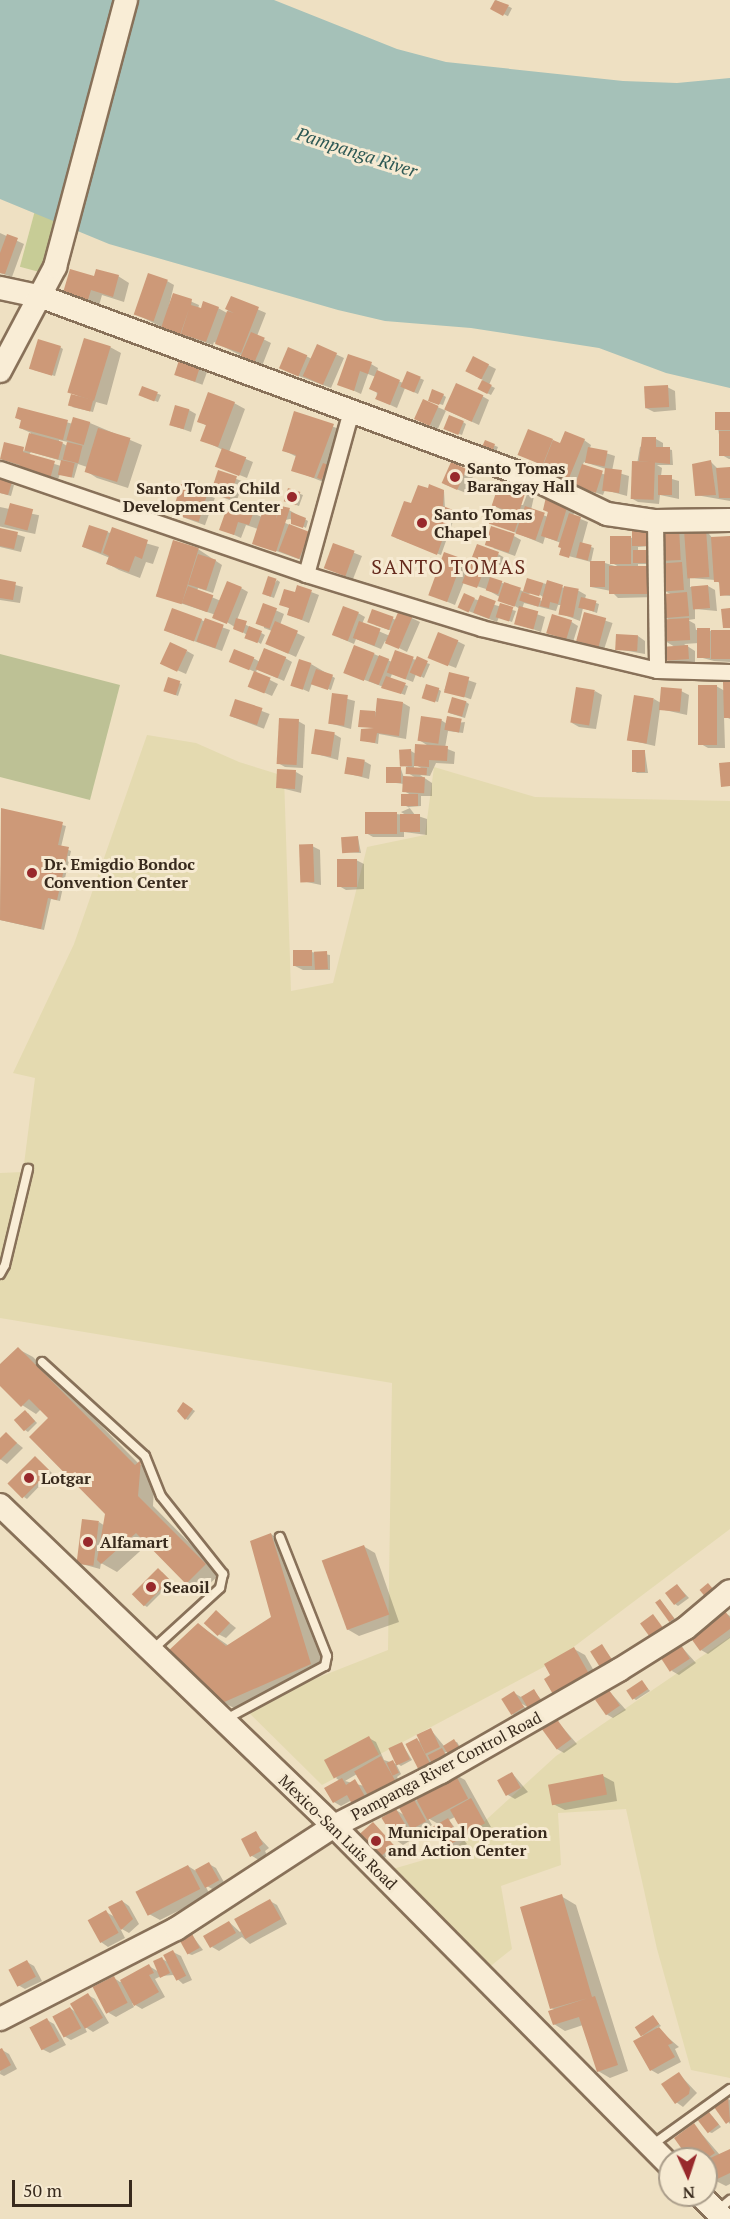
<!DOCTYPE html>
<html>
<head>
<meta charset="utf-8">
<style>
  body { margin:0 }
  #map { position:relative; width:730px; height:2219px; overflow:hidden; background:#eee0c2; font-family:"PT Serif",serif }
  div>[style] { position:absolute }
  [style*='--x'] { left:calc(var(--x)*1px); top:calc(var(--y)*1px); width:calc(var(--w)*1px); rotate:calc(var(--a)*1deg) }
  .farmland>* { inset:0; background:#e4dab0 }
  .green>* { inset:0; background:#c7cc96; transform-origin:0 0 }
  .cemetery>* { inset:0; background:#bdc195 }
  .water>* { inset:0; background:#a5c1b8 }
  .shadow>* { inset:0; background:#0003; transform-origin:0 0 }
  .building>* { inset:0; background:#cd9978; transform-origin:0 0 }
  .roads { filter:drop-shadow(2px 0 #887159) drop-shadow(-2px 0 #887159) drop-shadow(0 2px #887159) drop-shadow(0 -2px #887159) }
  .lane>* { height:8px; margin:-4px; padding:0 4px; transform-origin:4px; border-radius:4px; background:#f9edd6 }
  .street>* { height:15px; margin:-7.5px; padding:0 7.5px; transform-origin:7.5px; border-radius:7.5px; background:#f9edd6 }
  .secondary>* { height:22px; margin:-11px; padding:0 11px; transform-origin:11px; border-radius:11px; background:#f9edd6 }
  .dots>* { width:16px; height:16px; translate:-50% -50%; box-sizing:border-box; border:3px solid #f6ead2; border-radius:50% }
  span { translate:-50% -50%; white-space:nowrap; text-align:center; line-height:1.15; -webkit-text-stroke:6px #f6ead2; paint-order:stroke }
  .poi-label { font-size:16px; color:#382a1d; font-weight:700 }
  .left { translate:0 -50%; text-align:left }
  .right { translate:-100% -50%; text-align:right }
  .street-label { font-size:16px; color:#382a1d }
  .water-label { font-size:18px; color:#2d5854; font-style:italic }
  .quarter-label { font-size:20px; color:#652a1d; letter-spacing:1.5px }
  .north { position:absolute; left:658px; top:2147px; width:60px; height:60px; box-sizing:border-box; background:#f6ead2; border:2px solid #aa9d8a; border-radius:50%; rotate:177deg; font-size:16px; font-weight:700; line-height:24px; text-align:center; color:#382a1d }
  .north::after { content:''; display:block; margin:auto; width:21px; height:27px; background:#98292c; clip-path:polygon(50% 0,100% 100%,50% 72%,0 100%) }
  .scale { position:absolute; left:12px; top:2180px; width:120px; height:27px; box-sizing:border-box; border:3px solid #382a1d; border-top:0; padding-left:8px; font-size:18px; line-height:21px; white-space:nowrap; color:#382a1d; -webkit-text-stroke:4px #f6ead2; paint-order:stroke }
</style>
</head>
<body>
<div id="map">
  <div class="farmland">
    <div style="clip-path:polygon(147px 735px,196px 743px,239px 762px,284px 776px,291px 991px,333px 983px,367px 847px,425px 835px,434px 767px,535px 797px,730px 801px,730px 1529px,555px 1661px,322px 1785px,243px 1707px,388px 1650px,392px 1383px,0 1318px,0 1173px,23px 1172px,35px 1078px,13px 1073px,74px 944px)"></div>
    <div style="clip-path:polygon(730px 1637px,730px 2078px,691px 2070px,657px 1949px,626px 1809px,558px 1813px,561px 1865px,501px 1886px,512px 1949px,478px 1976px,386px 1871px,451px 1852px,556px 1756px)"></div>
  </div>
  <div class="green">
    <div style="left:67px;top:91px;width:24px;height:182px;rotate:15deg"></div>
  </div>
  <div class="cemetery">
    <div style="clip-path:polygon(0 654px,120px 685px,90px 800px,0 777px)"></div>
  </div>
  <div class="water">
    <div style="clip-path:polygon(0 0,274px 0,397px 49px,446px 62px,623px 81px,677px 83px,730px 78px,730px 388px,666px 373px,599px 348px,471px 328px,385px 321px,338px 310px,109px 244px,0 199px)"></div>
  </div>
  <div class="shadow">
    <div style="left:496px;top:0;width:18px;height:9px;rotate:27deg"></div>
    <div style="clip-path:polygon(0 233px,24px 244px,12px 277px,0 273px)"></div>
    <div style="clip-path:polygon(118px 276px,129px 283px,124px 302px,102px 295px,98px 309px,64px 296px,95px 278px)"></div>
    <div style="clip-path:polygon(167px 281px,174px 285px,168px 310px,174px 294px,199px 305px,198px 309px,218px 308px,227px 313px,231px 298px,266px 313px,257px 336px,271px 343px,262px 366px,214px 342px,213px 345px,169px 331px,136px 314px)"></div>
    <div style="clip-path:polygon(318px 346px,344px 358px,331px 388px,288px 372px,306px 356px,312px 359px)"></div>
    <div style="clip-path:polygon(60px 347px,63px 349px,55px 376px,34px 370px)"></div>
    <div style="clip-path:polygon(110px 347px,121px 353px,107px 405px,96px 402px,93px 412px,72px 407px,80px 397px,71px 392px)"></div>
    <div style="left:182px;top:356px;width:29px;height:20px;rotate:20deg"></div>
    <div style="clip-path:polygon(474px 358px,496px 369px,489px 385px,495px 388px,491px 395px,479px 389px,483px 380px,475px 376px)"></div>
    <div style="clip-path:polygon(371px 364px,378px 368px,377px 372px,403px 383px,408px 373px,424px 380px,418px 394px,405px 388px,397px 408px,377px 399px,376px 377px,368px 374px,361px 394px,339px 384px)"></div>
    <div style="clip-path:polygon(667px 387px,675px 391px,676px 410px,654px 412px,646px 408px)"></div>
    <div style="clip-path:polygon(143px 388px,161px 395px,158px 402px,144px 397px)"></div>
    <div style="clip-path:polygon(443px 395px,446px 397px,443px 405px,433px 402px)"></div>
    <div style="clip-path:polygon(482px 396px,489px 400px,479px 425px,446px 410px)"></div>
    <div style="left:424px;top:401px;width:24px;height:20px;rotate:24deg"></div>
    <div style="clip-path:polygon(234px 403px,245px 409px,229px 452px,253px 462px,247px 478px,217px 466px,223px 450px,202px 440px,207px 426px,199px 421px)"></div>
    <div style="clip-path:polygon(evenodd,19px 409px,73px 424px,74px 419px,90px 423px,142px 445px,128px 488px,97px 478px,86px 471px,87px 467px,78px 464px,74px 478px,60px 474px,57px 482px,1px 458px,26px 450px,31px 433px,20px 428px,22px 421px,17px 418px,19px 409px,59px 440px,68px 442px,67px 446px,59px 441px,59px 440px,19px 409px,31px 452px,62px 461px,61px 466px,28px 456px,31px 452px)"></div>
    <div style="clip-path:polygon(189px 410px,196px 414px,191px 432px,171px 425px)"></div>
    <div style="clip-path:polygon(295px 413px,345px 431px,326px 483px,293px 470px,297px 457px,283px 450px)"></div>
    <div style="clip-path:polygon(730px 413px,730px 459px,729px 459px,722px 455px,716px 414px)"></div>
    <div style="clip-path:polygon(463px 422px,466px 424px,462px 435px,449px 430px)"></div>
    <div style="clip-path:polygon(656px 439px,663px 443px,663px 448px,672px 450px,673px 465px,657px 465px,662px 468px,661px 476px,679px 481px,679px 499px,660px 495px,659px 504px,638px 502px,631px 498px,640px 447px)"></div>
    <div style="clip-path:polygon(evenodd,552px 440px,561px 445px,584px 440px,591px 445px,590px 448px,615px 456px,612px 471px,629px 476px,627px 496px,605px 490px,603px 495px,584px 489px,578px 482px,527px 458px,552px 440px,584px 462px,606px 469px,606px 475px,582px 466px,584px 462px)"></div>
    <div style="clip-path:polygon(486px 442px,498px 447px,496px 452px,487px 448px)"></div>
    <div style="clip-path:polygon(710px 461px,718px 469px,730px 468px,730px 501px,696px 495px)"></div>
    <div style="clip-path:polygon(466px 470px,474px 474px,466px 493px,444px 484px)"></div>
    <div style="left:219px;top:472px;width:27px;height:22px;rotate:22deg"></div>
    <div style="clip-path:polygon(0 480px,14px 485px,11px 496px,0 493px)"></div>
    <div style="left:182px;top:486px;width:35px;height:29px;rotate:20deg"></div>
    <div style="clip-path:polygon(529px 489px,535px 492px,531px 510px,548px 517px,547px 499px,575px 510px,573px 516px,588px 522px,582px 544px,594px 548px,591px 562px,561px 554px,561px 543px,545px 537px,543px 544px,490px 522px,505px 512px,493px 505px,523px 505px)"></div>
    <div style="clip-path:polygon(289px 490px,303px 495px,299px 506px,288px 502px)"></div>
    <div style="clip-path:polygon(444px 491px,445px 509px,456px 513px,441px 555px,396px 538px,412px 505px)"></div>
    <div style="clip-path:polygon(230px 504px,262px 517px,266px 506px,280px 511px,289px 510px,308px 521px,306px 528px,290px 519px,281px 521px,316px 537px,307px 562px,254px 543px,258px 529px,246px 525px,241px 538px,221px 529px)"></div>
    <div style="left:0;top:507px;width:40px;height:19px;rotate:12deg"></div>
    <div style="clip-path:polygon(0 529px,25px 537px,21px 552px,0 547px)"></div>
    <div style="clip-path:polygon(659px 529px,706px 530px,713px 539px,730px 538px,730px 596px,722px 595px,721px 584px,715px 580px,690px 578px,690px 587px,708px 586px,715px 590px,717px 611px,695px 609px,695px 619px,688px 620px,695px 624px,696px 630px,730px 632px,730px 662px,714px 661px,705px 653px,714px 661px,699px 657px,699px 643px,684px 644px,695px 651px,695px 662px,674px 664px,667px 660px,675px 647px,665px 641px,671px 621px,665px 617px,672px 595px,665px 591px,668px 564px,661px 560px)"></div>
    <div style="clip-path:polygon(107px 532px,159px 547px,153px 564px,146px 562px,140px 578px,119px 570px,108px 564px,110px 558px,83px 547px)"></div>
    <div style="clip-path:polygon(647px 532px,650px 546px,638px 547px,638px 552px,647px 551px,651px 564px,638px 564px,638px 567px,656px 597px,618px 598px,611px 591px,591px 587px,605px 563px,621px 568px,612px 563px,631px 538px)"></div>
    <div style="clip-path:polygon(514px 536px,521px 540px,515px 556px,493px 548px)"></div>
    <div style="clip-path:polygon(334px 545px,362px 556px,353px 579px,333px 571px)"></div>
    <div style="clip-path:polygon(198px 549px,222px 565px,213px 593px,198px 588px,197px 591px,221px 601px,241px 588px,248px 592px,237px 620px,265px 635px,261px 644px,216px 615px,156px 595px)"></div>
    <div style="clip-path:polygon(evenodd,498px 554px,505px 558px,502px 566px,495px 563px,490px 578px,525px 592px,528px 580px,579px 591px,586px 595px,585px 599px,599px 604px,597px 613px,583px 608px,580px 621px,559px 613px,561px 605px,558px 605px,556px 611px,524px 603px,522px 609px,545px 617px,541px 632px,516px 623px,520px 609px,486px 589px,464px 582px,455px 605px,431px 595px,462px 560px,471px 565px,498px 554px,534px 591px,543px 597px,542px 601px,527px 595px,534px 591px)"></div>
    <div style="clip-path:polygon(277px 580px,280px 582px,274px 598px,266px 595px)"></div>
    <div style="clip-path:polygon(0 581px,23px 587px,20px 603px,0 600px)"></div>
    <div style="clip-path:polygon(298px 587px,319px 595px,309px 623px,289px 615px,291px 609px,281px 604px,296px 594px)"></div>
    <div style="clip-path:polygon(474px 599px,516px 611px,512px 622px,499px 617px,497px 622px,463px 609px)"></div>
    <div style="clip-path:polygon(264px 605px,284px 614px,280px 625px,305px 637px,296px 657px,274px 647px,272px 631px,264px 628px)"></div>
    <div style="clip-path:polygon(373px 610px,396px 620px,399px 612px,420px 622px,407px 652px,385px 641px,381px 649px,356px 639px,354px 644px,340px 638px,358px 613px,365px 617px,362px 624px,390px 636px,392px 631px,375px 625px)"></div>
    <div style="left:585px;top:614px;width:29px;height:27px;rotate:18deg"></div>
    <div style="clip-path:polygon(201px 620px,230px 630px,222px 651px,174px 634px)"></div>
    <div style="clip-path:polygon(570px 621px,578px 626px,573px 642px,548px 632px)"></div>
    <div style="clip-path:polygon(638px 636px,645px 641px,645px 654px,617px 649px)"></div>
    <div style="clip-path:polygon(457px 641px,465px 645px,456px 668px,430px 658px)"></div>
    <div style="clip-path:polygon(187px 651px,194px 655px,186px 674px,170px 667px)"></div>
    <div style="clip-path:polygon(374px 654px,392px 662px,413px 659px,430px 664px,424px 678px,416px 674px,413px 682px,392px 674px,390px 679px,408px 686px,405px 695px,346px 673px)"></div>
    <div style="clip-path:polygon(253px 658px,260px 662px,285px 658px,292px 662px,284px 681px,257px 669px,256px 673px,278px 684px,272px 696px,256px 689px,255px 672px,231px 661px)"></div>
    <div style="clip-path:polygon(311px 664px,335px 678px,331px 690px,312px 683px,309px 692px,291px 684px)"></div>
    <div style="left:450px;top:674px;width:28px;height:17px;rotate:19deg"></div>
    <div style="clip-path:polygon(179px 683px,182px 684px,178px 696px,168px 692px)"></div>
    <div style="clip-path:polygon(730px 684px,730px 719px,724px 716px,725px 748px,708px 748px,701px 744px,716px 686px,725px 691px)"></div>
    <div style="clip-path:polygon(438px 689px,441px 691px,438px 702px,427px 699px)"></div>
    <div style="clip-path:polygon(595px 691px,602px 695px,596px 729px,579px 727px,572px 723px)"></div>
    <div style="clip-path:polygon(681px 691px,689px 695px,687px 715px,660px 709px,655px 746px,629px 740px,654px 699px,661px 703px)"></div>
    <div style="clip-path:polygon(333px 695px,355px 701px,351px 729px,329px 723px)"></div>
    <div style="left:236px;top:701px;width:36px;height:16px;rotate:21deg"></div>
    <div style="clip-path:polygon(466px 702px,469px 704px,465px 718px,449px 713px)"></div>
    <div style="clip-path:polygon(403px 703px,410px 707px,406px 739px,379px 734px,378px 744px,362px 740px,375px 728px,360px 726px,375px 712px)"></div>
    <div style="clip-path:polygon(evenodd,441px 720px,447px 724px,465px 722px,463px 733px,448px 731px,445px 748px,455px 752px,454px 764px,436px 763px,430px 776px,420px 775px,432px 783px,432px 796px,421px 796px,421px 806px,409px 807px,415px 815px,427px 819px,427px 835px,404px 832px,404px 837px,373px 837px,366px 833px,396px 814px,406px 815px,401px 812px,410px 808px,404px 805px,411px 795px,404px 791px,404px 784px,388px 782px,401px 769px,404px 778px,416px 778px,408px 773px,408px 767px,401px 765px,411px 751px,416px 754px,430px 747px,419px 740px,441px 720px,414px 764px,423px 769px,414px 769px,414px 764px)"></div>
    <div style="clip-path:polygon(298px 721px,305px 725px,303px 768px,285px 767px,278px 763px)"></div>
    <div style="clip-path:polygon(334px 734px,341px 738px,338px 760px,313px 753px)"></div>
    <div style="clip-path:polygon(645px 752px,648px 773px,637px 773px,634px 771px)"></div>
    <div style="clip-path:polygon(364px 761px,371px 765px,369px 779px,346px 773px)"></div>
    <div style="clip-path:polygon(296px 772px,303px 776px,301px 793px,277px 787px)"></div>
    <div style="clip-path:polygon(2px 810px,66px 826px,61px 847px,71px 851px,60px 901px,51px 899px,44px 930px,0 920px)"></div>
    <div style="clip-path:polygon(358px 838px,361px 853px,343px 852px)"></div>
    <div style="clip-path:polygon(312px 846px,320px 850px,321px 885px,302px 881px)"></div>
    <div style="clip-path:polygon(356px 860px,364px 864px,364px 889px,346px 890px,339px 886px)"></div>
    <div style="clip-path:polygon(311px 952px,330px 955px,330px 970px,303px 970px,295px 966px)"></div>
    <div style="clip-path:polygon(18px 1349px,33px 1357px,139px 1464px,155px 1470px,153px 1506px,220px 1574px,202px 1591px,187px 1583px,149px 1543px,117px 1572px,101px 1563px,100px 1569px,78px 1563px,99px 1522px,105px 1526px,107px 1514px,50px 1418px,41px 1409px,36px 1414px,22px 1405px,0 1383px,0 1367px)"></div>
    <div style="clip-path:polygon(184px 1404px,195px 1411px,188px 1420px,186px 1419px)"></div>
    <div style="clip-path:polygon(28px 1413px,37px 1423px,28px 1432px,25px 1430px)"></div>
    <div style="clip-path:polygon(6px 1434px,23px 1448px,7px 1464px,0 1459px,0 1440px)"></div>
    <div style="clip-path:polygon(38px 1460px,52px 1473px,27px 1499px,24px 1497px)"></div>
    <div style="clip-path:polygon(271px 1534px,286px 1543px,326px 1672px,238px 1710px,222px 1702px,199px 1625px,229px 1646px,273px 1618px)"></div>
    <div style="clip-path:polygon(363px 1546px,375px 1553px,399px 1622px,359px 1636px,347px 1629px)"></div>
    <div style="clip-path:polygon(162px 1572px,172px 1582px,147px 1607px,144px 1605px)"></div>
    <div style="clip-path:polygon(677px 1585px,689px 1598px,678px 1606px,675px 1604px)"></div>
    <div style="left:661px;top:1601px;width:24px;height:5px;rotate:52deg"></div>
    <div style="clip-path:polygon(216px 1612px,236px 1628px,226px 1638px,218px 1634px)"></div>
    <div style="clip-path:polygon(725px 1613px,730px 1616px,730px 1638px,708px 1654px,701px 1650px)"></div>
    <div style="clip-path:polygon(679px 1644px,696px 1663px,679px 1675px,672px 1671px)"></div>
    <div style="clip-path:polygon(602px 1646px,614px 1662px,603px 1668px,600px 1666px)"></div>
    <div style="clip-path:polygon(574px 1649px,585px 1655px,603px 1687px,552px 1675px)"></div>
    <div style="clip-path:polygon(642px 1682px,650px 1691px,636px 1700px,633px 1698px)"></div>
    <div style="clip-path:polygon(534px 1691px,551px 1711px,529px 1708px,519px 1702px,530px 1712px,520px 1718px,512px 1714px,514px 1693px,521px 1697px)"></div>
    <div style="clip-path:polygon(609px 1691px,626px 1710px,613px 1718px,606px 1714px)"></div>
    <div style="clip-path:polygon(556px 1720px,577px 1744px,564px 1753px,557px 1749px)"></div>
    <div style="clip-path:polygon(431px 1730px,444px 1746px,457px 1742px,464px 1754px,445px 1752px,450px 1761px,430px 1776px,417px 1740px,424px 1744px)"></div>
    <div style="clip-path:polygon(evenodd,369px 1738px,376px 1742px,384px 1760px,396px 1764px,401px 1774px,397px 1777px,403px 1788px,372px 1803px,352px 1800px,341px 1806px,334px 1802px,340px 1781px,336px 1778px,369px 1738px,357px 1774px,364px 1786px,345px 1781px,357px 1774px)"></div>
    <div style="clip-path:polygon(402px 1744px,412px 1760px,401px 1766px,398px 1764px)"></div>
    <div style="clip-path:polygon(512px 1773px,528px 1792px,515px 1799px,508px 1795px)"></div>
    <div style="clip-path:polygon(454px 1774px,465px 1780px,491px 1827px,472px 1837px,465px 1833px,455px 1817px,449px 1820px,467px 1844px,454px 1851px,447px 1847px,440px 1825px,428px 1818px,432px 1825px,418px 1833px,412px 1829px,416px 1837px,403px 1845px,396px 1840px,396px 1810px,404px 1815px,412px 1798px,420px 1802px)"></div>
    <div style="clip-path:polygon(603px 1776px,614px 1782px,617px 1801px,565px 1810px,553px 1804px)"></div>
    <div style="clip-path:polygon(373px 1823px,396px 1848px,382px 1860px,379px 1858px)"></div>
    <div style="clip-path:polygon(255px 1833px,269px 1848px,265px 1851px,267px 1855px,259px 1860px,252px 1856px)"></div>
    <div style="clip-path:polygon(209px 1864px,216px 1868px,225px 1884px,214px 1890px,205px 1885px,210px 1895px,160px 1920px,149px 1914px,188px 1866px,196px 1871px)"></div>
    <div style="clip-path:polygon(561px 1896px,576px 1905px,628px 2071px,610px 2078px,598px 2071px,583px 2025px,565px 2031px,554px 2024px,556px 2010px,551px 2008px)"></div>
    <div style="clip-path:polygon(122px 1901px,129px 1906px,139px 1924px,129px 1933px,120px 1928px,125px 1938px,108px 1947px,101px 1942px,106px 1912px,115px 1917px)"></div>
    <div style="clip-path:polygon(270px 1901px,277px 1905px,287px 1924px,250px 1944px,242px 1937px,219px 1951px,212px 1947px,229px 1922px,240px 1932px)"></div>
    <div style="clip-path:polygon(191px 1934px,203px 1950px,192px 1955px,189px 1954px)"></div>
    <div style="clip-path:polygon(173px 1952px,181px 1956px,192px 1980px,183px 1984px,173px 1975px,161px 1976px,155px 1979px,165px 1997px,142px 2009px,132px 2003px,134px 2007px,116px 2017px,109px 2013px,114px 1978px,120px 1982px,149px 1966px,159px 1972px,162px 1959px,168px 1962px)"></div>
    <div style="clip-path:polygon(27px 1962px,34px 1966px,42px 1981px,25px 1989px,18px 1985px)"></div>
    <div style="clip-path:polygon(88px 1995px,95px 1999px,109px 2023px,93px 2032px,84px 2026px,87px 2032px,71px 2040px,64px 2036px,70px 2008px,77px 2013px)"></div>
    <div style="clip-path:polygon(653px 2017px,661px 2026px,657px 2028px,679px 2047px,675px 2049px,681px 2062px,658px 2074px,651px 2070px,644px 2036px,640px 2034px)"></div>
    <div style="clip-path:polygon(47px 2020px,54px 2024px,66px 2045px,50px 2053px,42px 2049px)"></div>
    <div style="clip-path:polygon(2px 2050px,9px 2054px,17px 2069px,4px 2076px,0 2074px)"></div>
    <div style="clip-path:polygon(679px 2074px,697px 2093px,683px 2107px,676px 2102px)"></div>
    <div style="clip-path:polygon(728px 2099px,730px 2100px,730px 2124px,716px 2107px)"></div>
    <div style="clip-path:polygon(712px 2116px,721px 2127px,712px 2133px,709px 2132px)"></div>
    <div style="clip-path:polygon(694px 2125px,720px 2155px,730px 2151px,730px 2184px,726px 2186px,714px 2180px,706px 2168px,706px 2159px,691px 2159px)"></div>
  </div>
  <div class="building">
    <div style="clip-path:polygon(495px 0,509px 5px,503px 16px,490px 9px)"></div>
    <div style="clip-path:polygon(7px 234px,18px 238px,5px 274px,0 273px,0 253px)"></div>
    <div style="clip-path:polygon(70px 269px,94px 276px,96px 269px,119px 275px,113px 297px,91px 290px,87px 303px,62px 296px)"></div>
    <div style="left:148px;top:273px;width:21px;height:44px;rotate:19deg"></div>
    <div style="clip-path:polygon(173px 293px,192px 299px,191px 305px,201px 308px,203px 301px,219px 307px,206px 342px,181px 334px,189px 309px,180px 335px,161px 328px)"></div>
    <div style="clip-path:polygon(231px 296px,259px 307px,241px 353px,215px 344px,227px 311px,234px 313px,225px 309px)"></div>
    <div style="left:251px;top:332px;width:15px;height:28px;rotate:23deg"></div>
    <div style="left:84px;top:338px;width:28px;height:57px;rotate:17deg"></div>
    <div style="left:38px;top:339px;width:24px;height:31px;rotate:17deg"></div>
    <div style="left:317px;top:344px;width:22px;height:35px;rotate:24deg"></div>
    <div style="left:288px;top:347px;width:21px;height:23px;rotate:23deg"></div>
    <div style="left:181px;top:354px;width:22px;height:22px;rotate:18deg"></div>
    <div style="clip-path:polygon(348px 354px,372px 362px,368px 374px,360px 371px,354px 391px,337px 385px)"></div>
    <div style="left:473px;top:356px;width:18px;height:17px;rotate:27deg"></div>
    <div style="clip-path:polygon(377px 370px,400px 380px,390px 405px,375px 399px,378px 393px,369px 389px)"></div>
    <div style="left:407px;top:371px;width:15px;height:17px;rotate:23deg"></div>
    <div style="left:482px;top:380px;width:11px;height:10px;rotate:27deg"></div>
    <div style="left:456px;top:383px;width:30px;height:29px;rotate:24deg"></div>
    <div style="left:668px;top:385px;width:22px;height:24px;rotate:87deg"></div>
    <div style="left:142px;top:386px;width:17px;height:10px;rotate:21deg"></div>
    <div style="clip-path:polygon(432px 389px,444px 394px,439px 405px,428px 401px)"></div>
    <div style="clip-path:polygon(208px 392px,235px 402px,218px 447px,200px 441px,206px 425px,197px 422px)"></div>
    <div style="left:71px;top:394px;width:23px;height:12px;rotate:15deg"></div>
    <div style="left:423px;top:399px;width:17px;height:22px;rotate:24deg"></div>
    <div style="left:175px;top:405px;width:15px;height:21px;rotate:16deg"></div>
    <div style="clip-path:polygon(18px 407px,68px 420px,63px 440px,19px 428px,21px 420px,15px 418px)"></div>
    <div style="clip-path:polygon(294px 411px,334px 424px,314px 478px,291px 471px,296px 455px,282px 451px)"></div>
    <div style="left:715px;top:412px;width:15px;height:18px"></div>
    <div style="left:449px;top:415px;width:16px;height:15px;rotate:22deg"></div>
    <div style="left:73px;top:417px;width:18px;height:24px;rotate:16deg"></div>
    <div style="left:98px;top:428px;width:34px;height:46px;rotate:17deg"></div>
    <div style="left:528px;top:429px;width:27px;height:28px;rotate:22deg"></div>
    <div style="clip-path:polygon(565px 431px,585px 439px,569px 478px,542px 468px,553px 440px,560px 443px)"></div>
    <div style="left:719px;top:431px;width:11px;height:25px"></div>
    <div style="left:29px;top:433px;width:35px;height:18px;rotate:15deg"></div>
    <div style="clip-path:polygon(642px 437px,656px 437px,656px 447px,670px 447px,670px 464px,639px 461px)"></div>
    <div style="clip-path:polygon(485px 440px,495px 444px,492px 452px,482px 447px)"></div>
    <div style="clip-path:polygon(4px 442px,24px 447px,23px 452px,55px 461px,50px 479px,18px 471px,20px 465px,0 459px)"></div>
    <div style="left:67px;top:442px;width:16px;height:18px;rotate:14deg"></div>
    <div style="left:588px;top:447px;width:20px;height:16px;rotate:11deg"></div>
    <div style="left:222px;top:448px;width:26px;height:20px;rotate:21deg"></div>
    <div style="left:61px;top:460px;width:14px;height:15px;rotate:12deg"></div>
    <div style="clip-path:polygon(711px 460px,716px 495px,695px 496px,692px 464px)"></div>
    <div style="left:632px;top:461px;width:23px;height:38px;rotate:2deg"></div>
    <div style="left:451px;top:462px;width:17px;height:23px;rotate:24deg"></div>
    <div style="left:323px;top:463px;width:5px;height:16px;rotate:22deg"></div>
    <div style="left:582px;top:464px;width:22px;height:23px;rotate:18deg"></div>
    <div style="clip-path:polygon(730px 467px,730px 498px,719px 498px,716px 468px)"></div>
    <div style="left:605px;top:468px;width:17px;height:23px;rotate:7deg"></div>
    <div style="left:218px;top:470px;width:20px;height:24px;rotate:18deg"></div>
    <div style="left:658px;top:475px;width:14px;height:20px"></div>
    <div style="left:501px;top:477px;width:28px;height:30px;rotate:18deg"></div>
    <div style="clip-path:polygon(0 478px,12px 482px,8px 495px,0 493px)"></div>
    <div style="left:181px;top:484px;width:28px;height:31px;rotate:17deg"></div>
    <div style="clip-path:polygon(429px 484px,444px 490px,443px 506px,453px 510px,437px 555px,391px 536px,404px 501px,411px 503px,418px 485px,428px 488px)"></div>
    <div style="left:288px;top:488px;width:13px;height:14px;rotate:18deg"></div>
    <div style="clip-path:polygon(546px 497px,568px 504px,557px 541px,541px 536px,548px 512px,543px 510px)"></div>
    <div style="clip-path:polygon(229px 502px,254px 511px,249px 525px,238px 522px,234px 535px,219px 530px)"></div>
    <div style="left:10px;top:503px;width:24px;height:22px;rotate:15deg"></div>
    <div style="clip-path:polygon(265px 504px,278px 509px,276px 519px,281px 506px,290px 508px,276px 552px,252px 544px)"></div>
    <div style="left:525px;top:506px;width:21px;height:29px;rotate:19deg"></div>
    <div style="left:493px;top:508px;width:28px;height:16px;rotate:19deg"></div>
    <div style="clip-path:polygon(291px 512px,306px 518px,303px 528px,291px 524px)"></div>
    <div style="clip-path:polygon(569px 513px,581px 517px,569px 558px,559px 555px,561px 548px,558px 547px)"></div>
    <div style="left:289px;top:524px;width:22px;height:29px;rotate:21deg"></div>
    <div style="left:89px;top:525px;width:20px;height:23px;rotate:18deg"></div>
    <div style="left:491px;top:526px;width:25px;height:20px;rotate:18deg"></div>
    <div style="clip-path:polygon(112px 527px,148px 540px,142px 559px,135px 556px,129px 572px,106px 564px,109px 556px,103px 553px)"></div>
    <div style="left:679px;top:527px;width:33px;height:22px;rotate:87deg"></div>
    <div style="clip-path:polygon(0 528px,18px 532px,14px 549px,0 546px)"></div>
    <div style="left:706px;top:529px;width:48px;height:22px;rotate:86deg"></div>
    <div style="left:632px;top:531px;width:15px;height:15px"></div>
    <div style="left:610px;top:536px;width:21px;height:28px"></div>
    <div style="clip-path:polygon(730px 536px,730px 595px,720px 596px,719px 582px,714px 582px,711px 537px)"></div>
    <div style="left:173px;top:540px;width:27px;height:59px;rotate:17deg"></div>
    <div style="left:580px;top:542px;width:12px;height:16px;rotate:14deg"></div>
    <div style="left:333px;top:543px;width:23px;height:27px;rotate:20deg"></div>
    <div style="clip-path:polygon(477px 544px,499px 552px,495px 563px,488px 560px,477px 588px,462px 583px)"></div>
    <div style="left:633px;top:550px;width:15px;height:13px"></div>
    <div style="left:444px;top:552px;width:20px;height:46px;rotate:20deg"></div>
    <div style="left:198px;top:554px;width:19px;height:32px;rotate:18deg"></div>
    <div style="left:590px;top:561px;width:15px;height:26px"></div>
    <div style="left:682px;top:562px;width:28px;height:21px;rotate:86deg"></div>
    <div style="left:649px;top:566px;width:28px;height:40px;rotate:90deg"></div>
    <div style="left:268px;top:576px;width:9px;height:19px;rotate:18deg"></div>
    <div style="left:490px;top:577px;width:13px;height:14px;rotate:18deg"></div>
    <div style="left:527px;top:578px;width:17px;height:14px;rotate:17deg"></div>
    <div style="clip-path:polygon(0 579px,16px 582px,13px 600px,0 598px)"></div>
    <div style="clip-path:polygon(547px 580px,563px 585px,558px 604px,550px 602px,549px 608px,540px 606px)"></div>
    <div style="left:227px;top:581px;width:16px;height:40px;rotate:22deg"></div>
    <div style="left:504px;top:582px;width:18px;height:20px;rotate:19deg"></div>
    <div style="clip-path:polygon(297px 585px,312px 590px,302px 620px,287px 615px,289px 608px,279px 605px,284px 589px,295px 592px)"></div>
    <div style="left:708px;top:585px;width:23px;height:17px;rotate:85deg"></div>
    <div style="left:188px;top:586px;width:27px;height:18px;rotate:20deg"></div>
    <div style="left:564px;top:586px;width:15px;height:29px;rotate:11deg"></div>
    <div style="left:522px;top:592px;width:20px;height:9px;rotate:18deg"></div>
    <div style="left:687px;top:592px;width:24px;height:26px;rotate:85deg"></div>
    <div style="left:464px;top:593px;width:12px;height:16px;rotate:24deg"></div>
    <div style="left:480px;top:595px;width:17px;height:19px;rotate:21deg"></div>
    <div style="left:581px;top:597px;width:16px;height:11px;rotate:14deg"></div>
    <div style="left:263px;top:603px;width:15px;height:22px;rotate:20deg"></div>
    <div style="left:500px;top:603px;width:14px;height:15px;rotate:17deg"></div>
    <div style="left:343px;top:606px;width:17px;height:31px;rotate:21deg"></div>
    <div style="left:519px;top:606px;width:20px;height:19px;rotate:15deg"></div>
    <div style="left:172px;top:608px;width:32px;height:24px;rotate:20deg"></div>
    <div style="clip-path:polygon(730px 608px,730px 628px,723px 628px,721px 609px)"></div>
    <div style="left:372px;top:609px;width:23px;height:14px;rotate:20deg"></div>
    <div style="left:399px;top:610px;width:15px;height:36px;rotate:23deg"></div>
    <div style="left:584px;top:612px;width:23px;height:30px;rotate:15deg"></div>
    <div style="left:552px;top:614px;width:21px;height:20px;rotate:17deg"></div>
    <div style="left:205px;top:618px;width:20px;height:25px;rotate:20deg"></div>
    <div style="clip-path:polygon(236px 618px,247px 621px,243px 633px,233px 629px)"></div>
    <div style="left:689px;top:618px;width:22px;height:27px;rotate:87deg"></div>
    <div style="left:275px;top:621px;width:25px;height:25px;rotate:23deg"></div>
    <div style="left:359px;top:621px;width:23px;height:18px;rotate:20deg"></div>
    <div style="left:249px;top:626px;width:14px;height:13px;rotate:21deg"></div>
    <div style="left:697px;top:628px;width:13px;height:30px"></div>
    <div style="left:730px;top:630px;width:29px;height:19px;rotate:90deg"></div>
    <div style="left:438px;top:632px;width:22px;height:28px;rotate:22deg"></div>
    <div style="left:616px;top:634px;width:22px;height:16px;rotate:3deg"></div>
    <div style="left:170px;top:642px;width:19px;height:24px;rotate:25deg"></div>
    <div style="left:354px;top:645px;width:22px;height:30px;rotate:21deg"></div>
    <div style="left:688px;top:645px;width:14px;height:24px;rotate:86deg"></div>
    <div style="left:264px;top:648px;width:24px;height:23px;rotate:22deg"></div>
    <div style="left:234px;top:649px;width:22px;height:14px;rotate:22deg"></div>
    <div style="left:395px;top:650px;width:20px;height:24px;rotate:20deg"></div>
    <div style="left:379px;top:655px;width:11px;height:28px;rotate:22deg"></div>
    <div style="left:417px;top:656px;width:12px;height:18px;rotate:24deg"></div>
    <div style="left:299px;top:659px;width:13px;height:28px;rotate:18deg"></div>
    <div style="left:316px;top:669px;width:18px;height:16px;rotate:19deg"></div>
    <div style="left:254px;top:671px;width:18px;height:17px;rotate:22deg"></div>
    <div style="left:449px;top:672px;width:21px;height:21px;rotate:14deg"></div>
    <div style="clip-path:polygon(386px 676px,406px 683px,401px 694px,381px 688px)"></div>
    <div style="left:168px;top:677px;width:13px;height:15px;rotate:18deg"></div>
    <div style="clip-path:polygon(723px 682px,730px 682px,730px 718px,724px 718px)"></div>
    <div style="left:426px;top:684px;width:14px;height:15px;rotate:17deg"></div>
    <div style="left:698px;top:685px;width:19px;height:60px"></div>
    <div style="left:576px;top:687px;width:19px;height:36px;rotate:9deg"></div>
    <div style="left:661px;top:687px;width:21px;height:23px;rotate:5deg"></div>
    <div style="left:332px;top:693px;width:16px;height:31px;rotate:7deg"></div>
    <div style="left:634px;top:695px;width:20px;height:46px;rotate:9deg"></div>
    <div style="left:452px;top:697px;width:15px;height:16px;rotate:16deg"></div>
    <div style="clip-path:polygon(377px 698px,403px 702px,399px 736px,377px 733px,375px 743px,360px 741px,361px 729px,374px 728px,358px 727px,360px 710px,375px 711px,375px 718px)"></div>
    <div style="left:235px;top:699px;width:29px;height:18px;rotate:18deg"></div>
    <div style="left:421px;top:716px;width:21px;height:25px;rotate:8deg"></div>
    <div style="left:447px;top:716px;width:15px;height:14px;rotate:11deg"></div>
    <div style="left:279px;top:718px;width:20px;height:46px;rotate:3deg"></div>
    <div style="left:315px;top:729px;width:20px;height:25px;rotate:9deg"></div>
    <div style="clip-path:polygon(415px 744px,448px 746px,447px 761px,429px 760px,429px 767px,414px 766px)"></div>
    <div style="left:411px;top:749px;width:17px;height:12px;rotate:87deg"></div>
    <div style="left:632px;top:750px;width:13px;height:22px"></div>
    <div style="left:347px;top:757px;width:18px;height:17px;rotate:9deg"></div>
    <div style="clip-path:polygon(730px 762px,730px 786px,721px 787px,719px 763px)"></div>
    <div style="left:386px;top:767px;width:15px;height:16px"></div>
    <div style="left:406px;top:767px;width:21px;height:7px;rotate:3deg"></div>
    <div style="left:277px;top:769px;width:19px;height:19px;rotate:3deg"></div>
    <div style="left:403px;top:776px;width:22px;height:16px;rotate:3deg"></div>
    <div style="left:401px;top:794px;width:17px;height:12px"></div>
    <div style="clip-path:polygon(1px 808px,63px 822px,58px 845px,69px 847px,57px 900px,48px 898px,41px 929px,0 920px)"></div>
    <div style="left:365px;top:812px;width:32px;height:22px"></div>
    <div style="left:400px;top:814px;width:20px;height:18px"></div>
    <div style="left:358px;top:836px;width:16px;height:17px;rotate:86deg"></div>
    <div style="left:313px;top:844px;width:38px;height:14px;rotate:88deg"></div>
    <div style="left:337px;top:859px;width:20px;height:28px"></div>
    <div style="left:312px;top:950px;width:16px;height:19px;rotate:90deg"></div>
    <div style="left:327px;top:951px;width:18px;height:13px;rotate:87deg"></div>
    <div style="clip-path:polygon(18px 1347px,135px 1465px,141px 1460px,138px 1496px,206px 1564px,186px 1584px,136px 1533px,101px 1564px,97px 1560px,105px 1514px,29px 1437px,48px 1418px,29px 1399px,21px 1407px,0 1386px,0 1364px)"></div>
    <div style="clip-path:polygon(183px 1402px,193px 1409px,185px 1420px,177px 1411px)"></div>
    <div style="left:25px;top:1410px;width:15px;height:15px;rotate:48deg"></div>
    <div style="clip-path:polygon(6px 1432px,17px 1443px,0 1460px,0 1438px)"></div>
    <div style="left:35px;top:1456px;width:21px;height:39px;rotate:45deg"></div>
    <div style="left:82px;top:1519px;width:17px;height:45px;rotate:7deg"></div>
    <div style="clip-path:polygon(271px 1533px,311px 1664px,222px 1703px,166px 1653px,198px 1623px,226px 1646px,271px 1617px,250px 1541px)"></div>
    <div style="left:364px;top:1545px;width:74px;height:45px;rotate:70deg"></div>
    <div style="left:158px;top:1568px;width:17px;height:37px;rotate:45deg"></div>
    <div style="left:708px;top:1583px;width:17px;height:11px;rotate:50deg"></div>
    <div style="left:677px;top:1584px;width:15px;height:15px;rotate:53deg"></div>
    <div style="left:660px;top:1599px;width:24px;height:6px;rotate:54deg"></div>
    <div style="left:216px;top:1610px;width:19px;height:18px;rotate:43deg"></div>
    <div style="clip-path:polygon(725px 1611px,730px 1618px,730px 1629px,700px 1651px,690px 1637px)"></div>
    <div style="left:653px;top:1614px;width:17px;height:16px;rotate:54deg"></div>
    <div style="left:679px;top:1642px;width:20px;height:24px;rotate:57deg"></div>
    <div style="left:602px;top:1644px;width:19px;height:14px;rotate:58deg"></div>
    <div style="clip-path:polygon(574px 1647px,593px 1681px,557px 1701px,544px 1679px,550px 1675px,544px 1664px)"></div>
    <div style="left:642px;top:1680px;width:11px;height:19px;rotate:56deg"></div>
    <div style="left:534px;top:1689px;width:21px;height:15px;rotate:59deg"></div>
    <div style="left:609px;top:1690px;width:19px;height:17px;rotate:55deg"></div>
    <div style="left:514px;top:1691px;width:19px;height:15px;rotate:58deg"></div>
    <div style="left:556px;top:1718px;width:26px;height:18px;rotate:54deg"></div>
    <div style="left:431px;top:1728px;width:21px;height:16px;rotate:65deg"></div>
    <div style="left:369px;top:1736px;width:21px;height:51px;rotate:62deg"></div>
    <div style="left:417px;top:1738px;width:33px;height:13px;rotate:63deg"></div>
    <div style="left:454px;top:1739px;width:15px;height:13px;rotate:58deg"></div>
    <div style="left:402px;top:1742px;width:19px;height:15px;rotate:65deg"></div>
    <div style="left:442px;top:1748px;width:13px;height:16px;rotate:63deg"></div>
    <div style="left:381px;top:1756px;width:32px;height:31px;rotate:60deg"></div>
    <div style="left:393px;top:1760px;width:14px;height:7px;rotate:65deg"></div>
    <div style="left:454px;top:1772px;width:30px;height:46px;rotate:62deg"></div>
    <div style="left:512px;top:1772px;width:18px;height:17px;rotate:61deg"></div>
    <div style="left:603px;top:1774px;width:21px;height:56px;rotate:79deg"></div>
    <div style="clip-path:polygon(342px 1778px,346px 1785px,355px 1779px,366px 1798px,353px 1806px,347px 1795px,333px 1803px,324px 1788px)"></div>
    <div style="left:412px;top:1796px;width:29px;height:17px;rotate:61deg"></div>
    <div style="left:471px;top:1798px;width:29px;height:24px;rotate:61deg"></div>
    <div style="left:396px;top:1809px;width:27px;height:17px;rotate:59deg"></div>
    <div style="left:448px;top:1818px;width:24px;height:17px;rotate:60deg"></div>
    <div style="left:373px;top:1822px;width:31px;height:21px;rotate:48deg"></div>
    <div style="clip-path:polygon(256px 1831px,263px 1844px,259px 1847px,261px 1851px,250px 1857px,241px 1839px)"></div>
    <div style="left:209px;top:1862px;width:21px;height:16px;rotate:61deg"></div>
    <div style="left:188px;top:1865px;width:27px;height:59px;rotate:63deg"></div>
    <div style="clip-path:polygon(562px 1894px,592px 1997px,595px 1996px,618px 2065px,597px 2072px,579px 2017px,553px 2025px,548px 2011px,588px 1998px,550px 2009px,520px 1907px)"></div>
    <div style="left:270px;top:1899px;width:23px;height:41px;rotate:61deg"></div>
    <div style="clip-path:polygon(122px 1900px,133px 1919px,121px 1930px,108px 1907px)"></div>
    <div style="left:106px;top:1910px;width:26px;height:21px;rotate:61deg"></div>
    <div style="left:229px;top:1921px;width:14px;height:30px;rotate:60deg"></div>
    <div style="left:191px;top:1932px;width:18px;height:14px;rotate:61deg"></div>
    <div style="left:173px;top:1950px;width:29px;height:11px;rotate:63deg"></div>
    <div style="clip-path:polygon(162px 1957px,170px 1973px,160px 1978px,153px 1961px)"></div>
    <div style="left:27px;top:1960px;width:19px;height:21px;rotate:62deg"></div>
    <div style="clip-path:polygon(149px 1964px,154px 1973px,149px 1975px,159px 1992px,134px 2006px,120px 1980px)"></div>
    <div style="left:114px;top:1976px;width:30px;height:24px;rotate:63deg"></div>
    <div style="left:88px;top:1993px;width:29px;height:21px;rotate:59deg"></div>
    <div style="left:70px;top:2007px;width:24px;height:20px;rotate:62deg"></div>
    <div style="left:653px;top:2015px;width:11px;height:22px;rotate:56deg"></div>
    <div style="left:47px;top:2018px;width:26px;height:20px;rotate:62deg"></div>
    <div style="clip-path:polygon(659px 2027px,673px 2043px,668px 2045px,675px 2057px,650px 2071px,633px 2041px)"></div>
    <div style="clip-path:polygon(2px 2048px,11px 2065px,0 2071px,0 2049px)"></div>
    <div style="clip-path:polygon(679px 2072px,690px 2088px,689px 2094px,675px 2104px,661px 2084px)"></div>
    <div style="clip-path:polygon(728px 2097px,730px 2121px,726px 2124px,714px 2107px)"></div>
    <div style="left:709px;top:2112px;width:16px;height:14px;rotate:52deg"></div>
    <div style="clip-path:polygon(694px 2123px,715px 2153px,706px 2159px,689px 2159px,674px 2138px)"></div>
    <div style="clip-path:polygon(730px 2149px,730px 2173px,713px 2181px,706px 2160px)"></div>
  </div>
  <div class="roads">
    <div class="lane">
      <div style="--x:0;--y:1274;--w:10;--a:-61"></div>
      <div style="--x:5;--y:1265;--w:99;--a:-76.5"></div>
      <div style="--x:42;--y:1362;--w:139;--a:42.4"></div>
      <div style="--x:145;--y:1456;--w:43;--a:68.2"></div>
      <div style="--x:161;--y:1496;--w:100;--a:51.5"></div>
      <div style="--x:223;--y:1574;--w:14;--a:102"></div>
      <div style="--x:220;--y:1588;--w:92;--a:137.6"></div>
      <div style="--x:226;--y:1719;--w:112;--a:-28.2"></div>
      <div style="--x:325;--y:1666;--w:10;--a:-79"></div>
      <div style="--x:327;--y:1656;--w:128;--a:-111.6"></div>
      <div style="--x:652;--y:2145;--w:96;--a:-35.7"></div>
      <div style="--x:718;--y:2210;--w:16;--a:-40"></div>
    </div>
    <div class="street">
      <div style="--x:0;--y:469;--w:324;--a:18.9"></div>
      <div style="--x:306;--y:574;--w:183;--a:17.1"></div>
      <div style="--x:481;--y:628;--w:181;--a:13.4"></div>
      <div style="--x:657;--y:670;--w:73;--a:1.6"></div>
      <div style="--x:655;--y:521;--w:149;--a:89.2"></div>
      <div style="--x:306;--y:574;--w:169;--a:-74.6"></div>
    </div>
    <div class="secondary">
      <div style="--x:0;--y:288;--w:43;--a:12.1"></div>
      <div style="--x:42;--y:297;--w:522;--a:20.27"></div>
      <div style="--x:532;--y:478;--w:83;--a:25.6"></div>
      <div style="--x:607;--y:514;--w:49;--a:8.3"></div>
      <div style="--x:655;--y:521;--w:75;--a:-0.8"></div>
      <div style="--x:0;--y:371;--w:118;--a:-62.1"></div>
      <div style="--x:55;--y:267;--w:276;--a:-75.1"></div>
      <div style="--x:0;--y:1505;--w:463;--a:43.9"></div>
      <div style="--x:334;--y:1826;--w:477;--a:45.3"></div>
      <div style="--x:0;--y:2019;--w:198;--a:-27.1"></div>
      <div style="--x:176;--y:1929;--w:189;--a:-33.1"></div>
      <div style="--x:334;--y:1826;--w:120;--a:-26.8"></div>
      <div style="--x:441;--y:1772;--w:205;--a:-29.8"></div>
      <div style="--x:619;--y:1670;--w:79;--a:-32.1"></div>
      <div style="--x:686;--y:1628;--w:57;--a:-40.1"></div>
      <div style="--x:700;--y:2195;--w:34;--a:45"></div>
    </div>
  </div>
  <div class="dots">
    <div style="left:455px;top:477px;background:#98292c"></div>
    <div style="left:292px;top:497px;background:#98292c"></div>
    <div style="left:422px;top:523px;background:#98292c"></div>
    <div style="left:32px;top:873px;background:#98292c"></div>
    <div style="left:29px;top:1478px;background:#98292c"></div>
    <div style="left:88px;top:1542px;background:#98292c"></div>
    <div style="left:151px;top:1587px;background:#98292c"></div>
    <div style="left:376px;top:1841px;background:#98292c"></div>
  </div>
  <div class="poi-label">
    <span class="left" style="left:467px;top:477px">Santo Tomas<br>Barangay Hall</span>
    <span class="right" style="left:280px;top:497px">Santo Tomas Child<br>Development Center</span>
    <span class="left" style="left:434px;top:523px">Santo Tomas<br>Chapel</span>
    <span class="left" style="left:44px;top:873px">Dr. Emigdio Bondoc<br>Convention Center</span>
    <span class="left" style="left:41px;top:1478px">Lotgar</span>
    <span class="left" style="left:100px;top:1542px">Alfamart</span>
    <span class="left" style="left:163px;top:1587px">Seaoil</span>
    <span class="left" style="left:388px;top:1841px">Municipal Operation<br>and Action Center</span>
  </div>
  <div class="street-label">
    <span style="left:446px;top:1766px;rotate:-28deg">Pampanga River Control Road</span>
    <span style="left:338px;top:1832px;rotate:44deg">Mexico-San Luis Road</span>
  </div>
  <div class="water-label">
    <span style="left:357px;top:152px;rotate:18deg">Pampanga River</span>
  </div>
  <div class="quarter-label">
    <span style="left:449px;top:566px">SANTO TOMAS</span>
  </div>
  <div class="north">N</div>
  <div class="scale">50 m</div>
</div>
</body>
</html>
